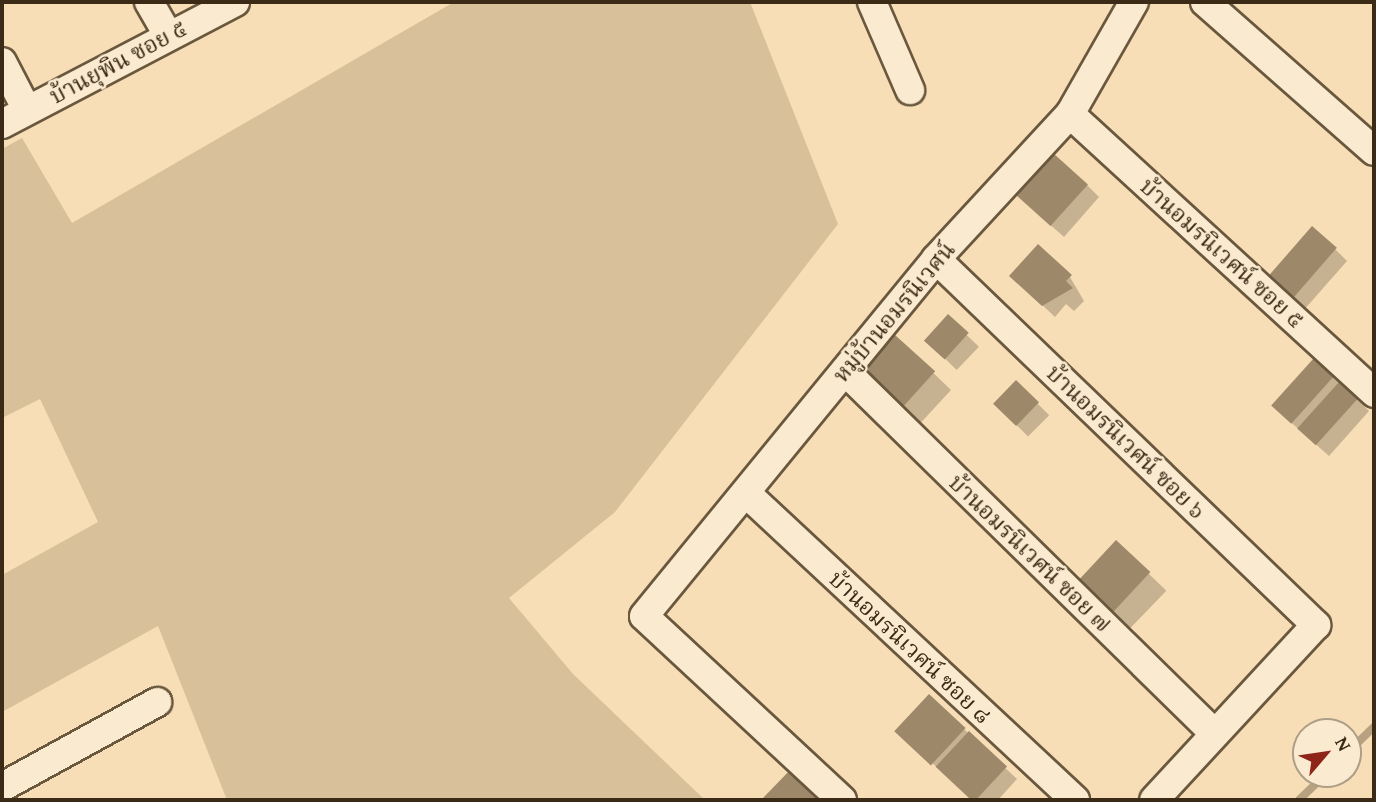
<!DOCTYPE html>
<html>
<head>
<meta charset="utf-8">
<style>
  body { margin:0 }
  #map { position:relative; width:1376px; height:802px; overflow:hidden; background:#f8deb6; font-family:"Gentium Book Plus","Noto Serif Thai",serif }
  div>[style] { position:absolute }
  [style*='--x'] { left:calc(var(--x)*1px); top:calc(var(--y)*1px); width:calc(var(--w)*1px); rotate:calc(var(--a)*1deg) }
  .green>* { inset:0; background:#d8c09b }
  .shadow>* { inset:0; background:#0003; transform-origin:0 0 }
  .stream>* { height:8px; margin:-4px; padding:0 4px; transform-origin:4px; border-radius:4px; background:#b8a180 }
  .building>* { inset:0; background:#9d8869; transform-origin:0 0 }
  .roads { filter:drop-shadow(2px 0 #6a583e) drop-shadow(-2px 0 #6a583e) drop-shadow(0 2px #6a583e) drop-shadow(0 -2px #6a583e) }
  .street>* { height:28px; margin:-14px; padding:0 14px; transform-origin:14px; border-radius:14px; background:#faead0 }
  span { translate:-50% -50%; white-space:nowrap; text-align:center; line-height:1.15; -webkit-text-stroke:5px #faead0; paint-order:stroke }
  .street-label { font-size:23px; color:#3b2b16 }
  .frame { position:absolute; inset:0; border:4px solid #3b2b16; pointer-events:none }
  .north { position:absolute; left:1292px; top:718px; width:70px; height:70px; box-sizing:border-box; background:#faead0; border:2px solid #ae9e86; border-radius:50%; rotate:61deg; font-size:19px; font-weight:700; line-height:28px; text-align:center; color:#3b2b16 }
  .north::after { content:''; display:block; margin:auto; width:24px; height:32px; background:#8f2418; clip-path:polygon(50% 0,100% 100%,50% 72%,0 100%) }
</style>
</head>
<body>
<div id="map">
  <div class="green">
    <div style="clip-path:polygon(454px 2px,750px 2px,838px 224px,615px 512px,509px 598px,573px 674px,705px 800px,227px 800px,158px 626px,2px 712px,2px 575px,98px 522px,40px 399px,2px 418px,2px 149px,22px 138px,72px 223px)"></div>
  </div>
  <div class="shadow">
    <div style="clip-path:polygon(1087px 185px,1099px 197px,1064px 237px,1030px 207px)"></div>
    <div style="clip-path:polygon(1335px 249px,1347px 261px,1303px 311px,1279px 290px)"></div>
    <div style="clip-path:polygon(1070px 277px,1084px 301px,1074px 311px,1066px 304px,1055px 317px,1023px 287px)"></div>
    <div style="left:948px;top:317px;width:43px;height:32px;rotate:44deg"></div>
    <div style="clip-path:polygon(896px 337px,951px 390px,915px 429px,878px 394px)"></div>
    <div style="clip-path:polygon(1315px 361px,1369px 411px,1329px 456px,1286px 418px)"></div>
    <div style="left:1016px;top:382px;width:47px;height:30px;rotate:45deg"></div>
    <div style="left:1116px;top:542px;width:70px;height:57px;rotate:44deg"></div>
    <div style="clip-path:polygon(929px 696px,1017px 779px,998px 800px,973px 800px,909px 742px)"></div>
  </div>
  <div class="stream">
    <div style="--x:1348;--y:752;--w:36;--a:-44"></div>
    <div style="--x:1299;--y:800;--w:37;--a:-44"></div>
  </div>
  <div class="building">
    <div style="left:1053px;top:153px;width:47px;height:56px;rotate:42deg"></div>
    <div style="left:1312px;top:226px;width:33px;height:70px;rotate:41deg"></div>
    <div style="clip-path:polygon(1038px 244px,1072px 275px,1066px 281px,1073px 288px,1042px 306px,1009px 276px)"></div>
    <div style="left:948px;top:314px;width:28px;height:36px;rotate:42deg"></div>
    <div style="left:895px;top:335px;width:54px;height:55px;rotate:42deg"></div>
    <div style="left:1314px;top:358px;width:27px;height:64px;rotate:42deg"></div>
    <div style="left:1016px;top:380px;width:32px;height:33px;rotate:44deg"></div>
    <div style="left:1340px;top:381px;width:25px;height:64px;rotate:42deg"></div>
    <div style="left:1116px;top:540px;width:47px;height:60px;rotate:43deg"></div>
    <div style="left:929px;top:694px;width:50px;height:51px;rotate:43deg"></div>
    <div style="left:969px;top:731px;width:52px;height:49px;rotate:43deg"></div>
    <div style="clip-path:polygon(794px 766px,829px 800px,761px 800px)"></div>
  </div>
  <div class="roads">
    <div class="street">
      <div style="--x:149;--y:2;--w:38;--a:60"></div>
      <div style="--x:872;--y:2;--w:96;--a:66.6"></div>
      <div style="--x:1205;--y:2;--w:225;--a:41.4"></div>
      <div style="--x:2;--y:62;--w:54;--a:62.5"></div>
      <div style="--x:1070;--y:114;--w:413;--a:42.5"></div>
      <div style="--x:2;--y:124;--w:263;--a:-27.6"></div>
      <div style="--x:936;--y:259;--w:528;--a:43.92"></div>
      <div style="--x:1316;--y:625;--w:238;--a:132.8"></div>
      <div style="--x:845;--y:371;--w:518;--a:44.45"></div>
      <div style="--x:746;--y:493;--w:450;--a:43"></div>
      <div style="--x:2;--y:787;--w:177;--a:-28.7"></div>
      <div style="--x:842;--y:800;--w:270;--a:-137.1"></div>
      <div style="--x:644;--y:616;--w:461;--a:-50.7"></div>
      <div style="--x:936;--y:259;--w:197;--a:-47.3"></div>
      <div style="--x:1070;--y:114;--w:129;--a:-60.3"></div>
    </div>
  </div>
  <div class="street-label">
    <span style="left:118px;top:62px;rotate:-28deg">บ้านยุพิน ซอย ๕</span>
    <span style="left:1222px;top:253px;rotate:42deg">บ้านอมรนิเวศน์ ซอย ๕</span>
    <span style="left:894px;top:312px;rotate:-50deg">หมู่บ้านอมรนิเวศน์</span>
    <span style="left:1126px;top:442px;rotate:44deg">บ้านอมรนิเวศน์ ซอย ๖</span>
    <span style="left:1030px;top:553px;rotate:44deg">บ้านอมรนิเวศน์ ซอย ๗</span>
    <span style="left:910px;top:647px;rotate:43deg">บ้านอมรนิเวศน์ ซอย ๘</span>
  </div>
  <div class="frame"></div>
  <div class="north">N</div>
</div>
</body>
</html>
